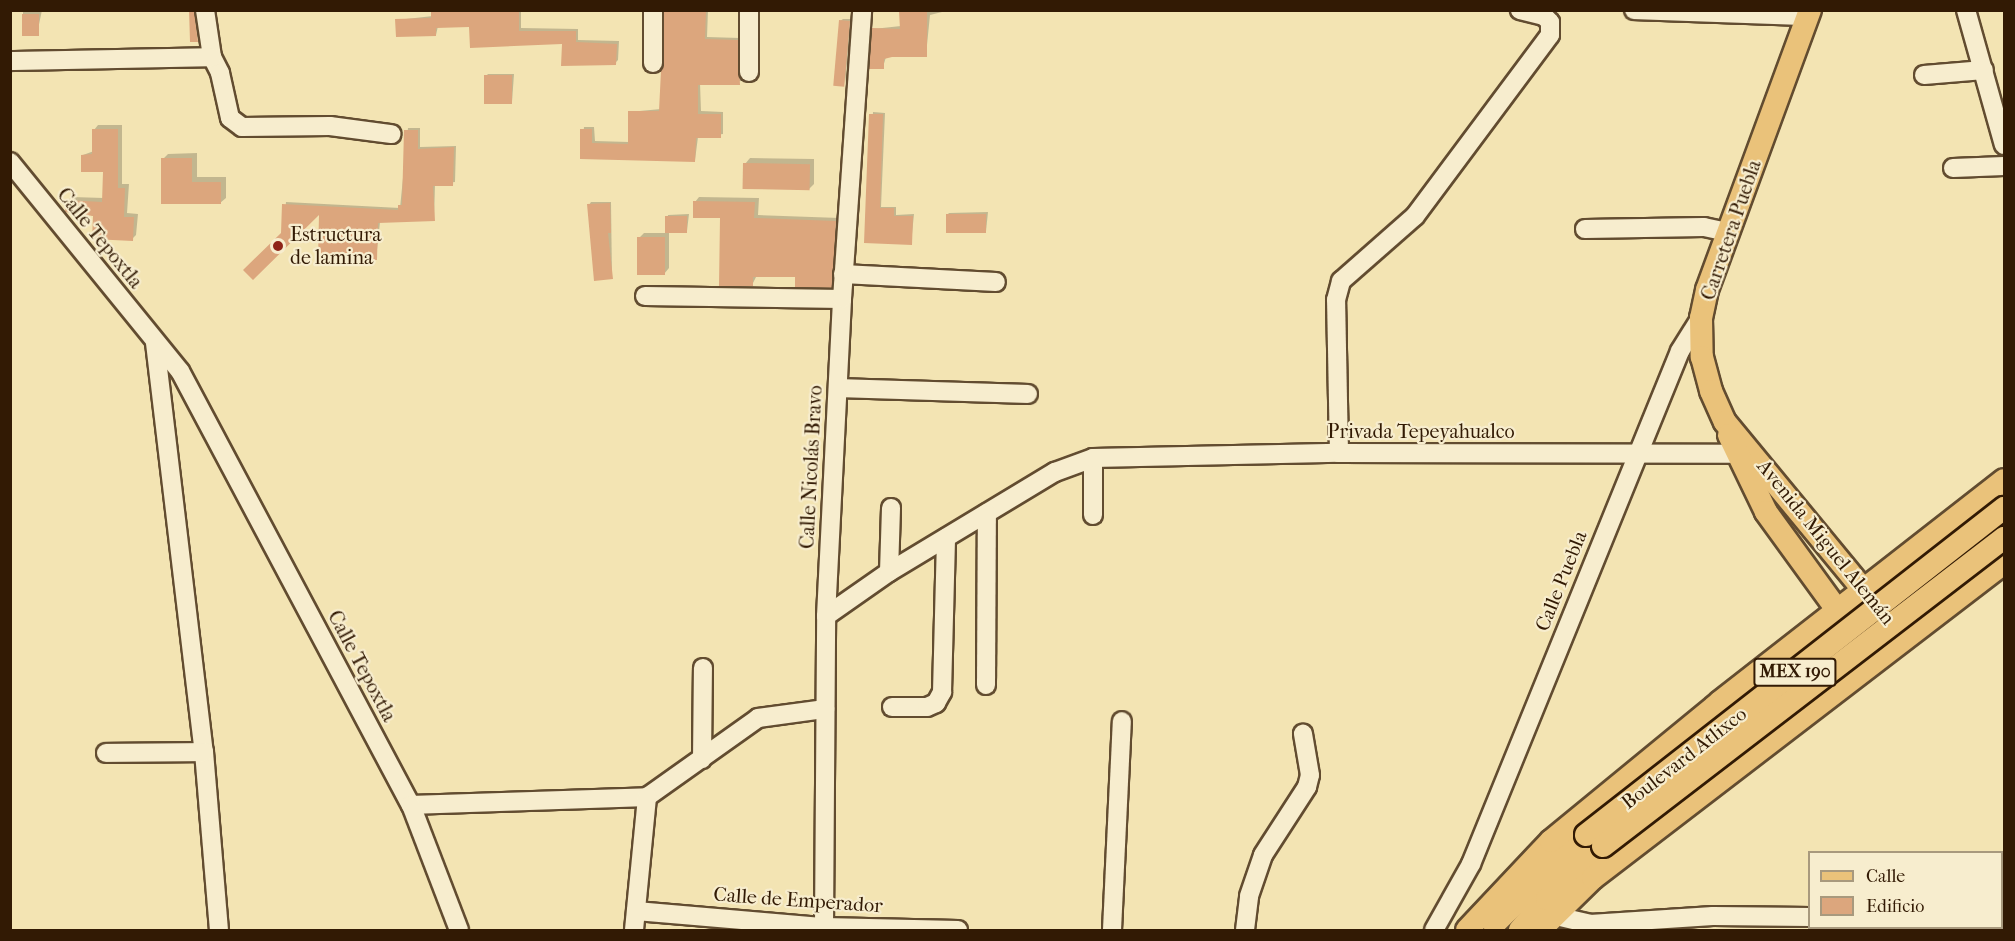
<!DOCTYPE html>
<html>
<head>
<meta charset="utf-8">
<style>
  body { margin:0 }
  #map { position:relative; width:2015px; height:941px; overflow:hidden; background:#f3e4b3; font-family:"IM FELL French Canon",serif }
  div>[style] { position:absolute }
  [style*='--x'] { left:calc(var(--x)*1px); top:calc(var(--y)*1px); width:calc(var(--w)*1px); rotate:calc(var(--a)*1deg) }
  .shadow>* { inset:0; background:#0003 }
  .building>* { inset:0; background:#dca67d; transform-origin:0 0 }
  .roads { filter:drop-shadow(2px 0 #624c30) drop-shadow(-2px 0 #624c30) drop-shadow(0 2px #624c30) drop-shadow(0 -2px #624c30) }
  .minor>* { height:18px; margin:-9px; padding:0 9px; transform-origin:9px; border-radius:9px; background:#f7edce }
  .major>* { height:22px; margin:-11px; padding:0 11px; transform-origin:11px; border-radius:11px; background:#eac27a }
  .bridges { filter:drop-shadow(2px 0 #321a04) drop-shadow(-2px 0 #321a04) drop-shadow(0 2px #321a04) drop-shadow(0 -2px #321a04) }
  .major-bridge>* { height:22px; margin:-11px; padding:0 11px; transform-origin:11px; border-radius:11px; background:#eac27a }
  .dots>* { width:16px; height:16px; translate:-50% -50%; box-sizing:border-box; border:3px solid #f7edce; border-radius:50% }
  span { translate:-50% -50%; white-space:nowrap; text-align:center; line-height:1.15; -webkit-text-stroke:4.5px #f7edce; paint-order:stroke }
  .shield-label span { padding:2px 4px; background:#f7edce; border:2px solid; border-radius:4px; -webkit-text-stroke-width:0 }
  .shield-label { font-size:18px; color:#321a04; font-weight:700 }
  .street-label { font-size:20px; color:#321a04 }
  .poi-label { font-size:20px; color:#321a04 }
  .left { translate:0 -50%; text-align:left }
  .frame { position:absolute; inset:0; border:12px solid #321a04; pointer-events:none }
  .legend { position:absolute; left:1808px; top:851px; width:195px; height:78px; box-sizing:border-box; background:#f7edce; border:2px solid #a8997d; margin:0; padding:8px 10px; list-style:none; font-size:18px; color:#321a04 }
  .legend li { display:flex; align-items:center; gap:12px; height:30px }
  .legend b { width:30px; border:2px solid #a8997d }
</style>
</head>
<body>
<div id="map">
  <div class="shadow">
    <div style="clip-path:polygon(23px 10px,42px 10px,37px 34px,23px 34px)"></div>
    <div style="clip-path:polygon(190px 10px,197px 10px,198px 40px)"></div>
    <div style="clip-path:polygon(432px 10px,521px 10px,521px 28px,578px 29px,578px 40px,619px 41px,618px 60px,615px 63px,563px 43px,471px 25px,438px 26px,436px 35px,397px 20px,433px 16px)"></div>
    <div style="clip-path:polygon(664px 10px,708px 10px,707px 37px,740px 38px,742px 81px,700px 83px,701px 111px,723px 112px,723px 134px,698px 137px,695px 160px,581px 158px,584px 127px,594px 127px,595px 141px,629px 142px,629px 112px,661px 109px,661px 72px,666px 63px)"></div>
    <div style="clip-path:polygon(901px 10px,950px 10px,930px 15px,926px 55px,886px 57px,883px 67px,873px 29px,901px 26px)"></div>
    <div style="clip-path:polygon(843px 19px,851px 19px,845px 85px,840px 21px)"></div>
    <div style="clip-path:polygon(488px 74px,514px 74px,512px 102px,486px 76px)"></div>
    <div style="clip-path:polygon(873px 112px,885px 113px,881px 207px,896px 207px,896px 215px,914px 214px,911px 244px,865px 241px)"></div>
    <div style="clip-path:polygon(98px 125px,122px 125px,122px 184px,129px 184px,127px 213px,138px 214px,136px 235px,132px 239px,67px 201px,72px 197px,104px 198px,105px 170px,83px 155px,94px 151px,94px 130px)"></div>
    <div style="clip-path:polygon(408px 128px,420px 128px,420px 147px,456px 146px,455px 182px,435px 184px,434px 220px,380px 222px,376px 259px,320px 212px,283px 234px,286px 202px,400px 208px)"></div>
    <div style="clip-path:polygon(197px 153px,197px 177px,226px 177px,226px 198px,220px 203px,163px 203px,163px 159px,168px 154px)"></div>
    <div style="clip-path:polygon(750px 158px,814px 159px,814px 184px,809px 189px,745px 164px)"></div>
    <div style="clip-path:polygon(699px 197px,759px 198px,758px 215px,840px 218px,835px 282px,831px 286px,797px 276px,757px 275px,752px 285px,721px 217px,695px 202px)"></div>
    <div style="clip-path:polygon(591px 202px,611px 202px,612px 278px,589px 205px)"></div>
    <div style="clip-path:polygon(988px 212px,986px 231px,947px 215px,949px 213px)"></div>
    <div style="clip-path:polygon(689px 214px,687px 231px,669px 231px,669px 268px,664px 274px,639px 238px,644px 233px,666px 233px,668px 215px)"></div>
  </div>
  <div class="building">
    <div style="clip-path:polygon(189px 10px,194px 10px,198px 42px,190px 42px)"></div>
    <div style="clip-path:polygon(431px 10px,519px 10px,519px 31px,576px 31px,576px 42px,617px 44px,616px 65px,561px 66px,562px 44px,470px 48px,469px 27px,436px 28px,436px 36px,396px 37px,395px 19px,431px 18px)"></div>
    <div style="clip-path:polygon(664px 10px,706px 10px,705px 39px,738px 40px,740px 85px,698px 85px,698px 114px,721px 114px,721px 138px,696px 138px,695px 162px,580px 159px,580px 129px,592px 129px,592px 143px,628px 144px,628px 111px,659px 111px)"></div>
    <div style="clip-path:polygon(927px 10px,927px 57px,892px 57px,884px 59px,884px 69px,869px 69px,872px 28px,900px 29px,899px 11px)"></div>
    <div style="left:22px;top:14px;width:17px;height:22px"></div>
    <div style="left:839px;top:20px;width:11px;height:66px;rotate:5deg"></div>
    <div style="left:484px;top:75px;width:28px;height:29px"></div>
    <div style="clip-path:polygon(869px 114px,883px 114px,880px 208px,894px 208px,894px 216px,913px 216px,912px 245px,864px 243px)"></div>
    <div style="clip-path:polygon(92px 129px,118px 129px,118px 188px,125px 188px,124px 217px,134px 217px,133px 241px,92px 239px,93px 216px,65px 212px,66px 200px,102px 202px,103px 172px,81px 172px,81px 155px,92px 154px)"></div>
    <div style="clip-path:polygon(404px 130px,418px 130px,418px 149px,454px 147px,453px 186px,433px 186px,435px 221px,378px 223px,377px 260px,318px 259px,319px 215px,253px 280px,243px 270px,281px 233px,282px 204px,398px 210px,398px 205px,402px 205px)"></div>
    <div style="clip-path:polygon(161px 158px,192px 158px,192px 182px,221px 182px,221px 204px,161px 204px)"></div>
    <div style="left:743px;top:163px;width:67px;height:26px;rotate:1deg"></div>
    <div style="clip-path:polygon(693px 201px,755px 202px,754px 218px,836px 221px,832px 288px,795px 287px,795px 277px,753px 277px,753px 286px,719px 286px,720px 218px,693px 218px)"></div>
    <div style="clip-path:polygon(610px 203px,611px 233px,608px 233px,613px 279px,594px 281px,587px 204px)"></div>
    <div style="left:986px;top:214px;width:19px;height:40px;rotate:90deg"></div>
    <div style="left:665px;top:216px;width:22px;height:17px"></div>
    <div style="left:637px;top:237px;width:28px;height:38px"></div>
  </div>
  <div class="roads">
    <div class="minor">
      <div style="--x:205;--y:10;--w:48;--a:81.5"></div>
      <div style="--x:212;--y:57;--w:18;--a:63"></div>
      <div style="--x:220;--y:73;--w:46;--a:77.5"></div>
      <div style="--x:230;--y:118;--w:15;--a:37"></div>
      <div style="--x:242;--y:127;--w:88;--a:-0.7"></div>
      <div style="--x:330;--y:126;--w:62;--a:7.5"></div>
      <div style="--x:653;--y:10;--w:53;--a:90"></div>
      <div style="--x:1634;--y:10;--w:174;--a:2"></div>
      <div style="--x:1966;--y:10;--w:140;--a:74.3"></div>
      <div style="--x:10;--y:61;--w:202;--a:-1.1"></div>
      <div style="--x:749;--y:72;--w:62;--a:-90"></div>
      <div style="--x:1924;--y:75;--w:60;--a:-4.8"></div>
      <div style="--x:10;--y:162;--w:269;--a:50.9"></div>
      <div style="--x:180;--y:371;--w:492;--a:62"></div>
      <div style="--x:411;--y:805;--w:236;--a:-1.9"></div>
      <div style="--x:1953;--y:168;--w:51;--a:-2.2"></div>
      <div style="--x:1585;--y:229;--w:119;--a:-1"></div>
      <div style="--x:1704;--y:227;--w:25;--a:12"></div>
      <div style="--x:843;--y:274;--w:153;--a:3"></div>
      <div style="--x:645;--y:296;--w:197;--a:0.9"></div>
      <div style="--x:155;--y:343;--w:412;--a:83.2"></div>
      <div style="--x:204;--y:752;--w:179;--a:85.2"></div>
      <div style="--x:838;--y:388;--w:190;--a:1.8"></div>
      <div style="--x:1339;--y:453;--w:153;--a:-91.1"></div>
      <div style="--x:1336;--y:300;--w:20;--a:-75"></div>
      <div style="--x:1341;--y:281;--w:98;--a:-41.3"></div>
      <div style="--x:1415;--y:216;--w:226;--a:-53.3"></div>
      <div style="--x:1550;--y:35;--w:13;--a:-90"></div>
      <div style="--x:1550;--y:22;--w:8;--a:-135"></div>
      <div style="--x:1544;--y:16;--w:25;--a:-166"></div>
      <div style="--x:1093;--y:515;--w:57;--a:-90"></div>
      <div style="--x:889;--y:572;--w:64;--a:-88.2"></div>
      <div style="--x:826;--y:616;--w:77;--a:-34.9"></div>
      <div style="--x:889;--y:572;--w:194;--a:-31.1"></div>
      <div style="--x:1055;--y:472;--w:40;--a:-20.2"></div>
      <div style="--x:1093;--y:458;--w:246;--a:-1.2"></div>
      <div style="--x:1339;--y:453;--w:396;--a:0.1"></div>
      <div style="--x:1735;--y:454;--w:14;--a:-34"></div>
      <div style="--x:986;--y:685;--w:172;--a:-89.7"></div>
      <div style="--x:892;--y:707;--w:35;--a:0"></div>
      <div style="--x:927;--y:707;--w:10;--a:-24"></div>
      <div style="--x:936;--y:703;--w:13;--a:-61"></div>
      <div style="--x:942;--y:692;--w:154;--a:-88.5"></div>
      <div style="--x:106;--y:753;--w:98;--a:-0.6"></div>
      <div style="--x:702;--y:759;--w:91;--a:-89.4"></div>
      <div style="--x:647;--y:797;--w:136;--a:-35.4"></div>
      <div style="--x:758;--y:718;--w:68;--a:-7.7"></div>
      <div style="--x:411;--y:805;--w:134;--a:69"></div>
      <div style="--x:636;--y:911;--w:189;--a:4.9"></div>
      <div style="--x:824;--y:927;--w:134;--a:1.3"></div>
      <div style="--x:1556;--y:916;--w:35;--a:13"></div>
      <div style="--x:1590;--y:924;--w:123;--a:-3.7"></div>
      <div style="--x:1713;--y:916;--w:97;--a:0.6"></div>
      <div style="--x:824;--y:927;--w:311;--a:-89.6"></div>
      <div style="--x:826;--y:616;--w:317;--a:-87.1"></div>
      <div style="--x:842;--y:299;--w:290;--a:-86"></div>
      <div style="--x:1840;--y:928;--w:4;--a:34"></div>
      <div style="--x:634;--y:930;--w:134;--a:-84.4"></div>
      <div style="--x:1112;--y:930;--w:209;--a:-87.3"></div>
      <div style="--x:1245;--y:930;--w:34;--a:-83"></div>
      <div style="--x:1249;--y:896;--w:43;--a:-71.1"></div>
      <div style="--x:1263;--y:855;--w:81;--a:-57.1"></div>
      <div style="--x:1307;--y:787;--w:12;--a:-76"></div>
      <div style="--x:1310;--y:775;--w:42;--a:-99.7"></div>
      <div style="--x:1434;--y:930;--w:76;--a:-60.7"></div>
      <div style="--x:1471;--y:864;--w:554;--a:-67.83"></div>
      <div style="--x:1680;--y:351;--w:39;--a:-58"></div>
    </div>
    <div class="major">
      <div style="--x:1810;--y:10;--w:298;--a:110.2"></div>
      <div style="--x:1707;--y:290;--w:29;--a:102"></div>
      <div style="--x:1701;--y:318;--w:39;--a:89"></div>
      <div style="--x:1702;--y:357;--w:35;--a:75"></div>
      <div style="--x:1711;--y:391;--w:34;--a:66"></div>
      <div style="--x:1725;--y:422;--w:281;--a:50.5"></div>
      <div style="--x:1729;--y:435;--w:85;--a:64.3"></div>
      <div style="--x:1766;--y:512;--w:136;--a:54"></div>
      <div style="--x:1494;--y:924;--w:128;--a:-44.1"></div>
      <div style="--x:1467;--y:930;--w:122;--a:-46.7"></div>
      <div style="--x:1551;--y:841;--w:219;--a:-39.4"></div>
      <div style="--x:1720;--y:702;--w:360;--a:-38"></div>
      <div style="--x:1520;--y:930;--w:41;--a:-48.9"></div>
      <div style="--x:1547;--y:899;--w:77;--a:-43.4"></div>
      <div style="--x:1540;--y:930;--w:74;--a:-44.5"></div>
      <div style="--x:1593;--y:878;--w:518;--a:-37.47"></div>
    </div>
  </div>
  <div class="bridges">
    <div class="major-bridge">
      <div style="--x:1586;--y:835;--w:531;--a:-38.04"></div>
      <div style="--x:1603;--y:846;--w:506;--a:-37.53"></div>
    </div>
  </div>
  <div class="dots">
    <div style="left:278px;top:246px;background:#8f2418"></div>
  </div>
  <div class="shield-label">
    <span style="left:1795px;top:672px">MEX 190</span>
  </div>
  <div class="street-label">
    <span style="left:1731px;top:230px;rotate:-71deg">Carretera Puebla</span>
    <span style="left:100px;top:238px;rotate:51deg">Calle Tepoxtla</span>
    <span style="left:1421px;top:431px">Privada Tepeyahualco</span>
    <span style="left:811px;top:467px;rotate:-87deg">Calle Nicolás Bravo</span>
    <span style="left:1826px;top:542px;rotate:51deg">Avenida Miguel Alemán</span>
    <span style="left:1561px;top:581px;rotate:-68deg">Calle Puebla</span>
    <span style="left:362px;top:666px;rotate:62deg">Calle Tepoxtla</span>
    <span style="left:1684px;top:758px;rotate:-38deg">Boulevard Atlixco</span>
    <span style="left:798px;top:900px;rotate:4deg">Calle de Emperador</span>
  </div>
  <div class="poi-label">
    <span class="left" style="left:290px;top:246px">Estructura<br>de lamina</span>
  </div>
  <div class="frame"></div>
  <ul class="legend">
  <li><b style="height:8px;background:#eac27a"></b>Calle</li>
  <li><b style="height:16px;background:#dca67d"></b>Edificio</li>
  </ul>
</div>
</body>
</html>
